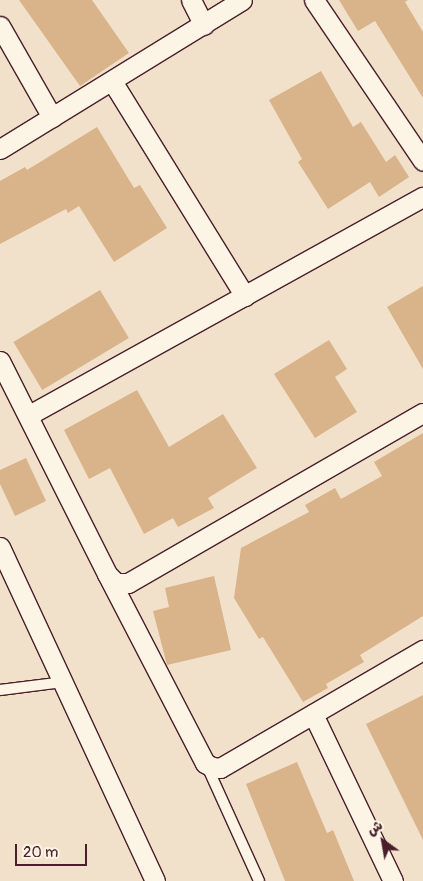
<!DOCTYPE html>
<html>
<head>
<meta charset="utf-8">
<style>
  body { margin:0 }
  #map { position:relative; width:423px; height:881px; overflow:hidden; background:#f2e1ca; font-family:Pangolin,"Playpen Sans Arabic",sans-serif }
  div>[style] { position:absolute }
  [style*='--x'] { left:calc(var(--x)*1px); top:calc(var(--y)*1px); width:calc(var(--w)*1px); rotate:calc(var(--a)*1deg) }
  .building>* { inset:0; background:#d9b38a; transform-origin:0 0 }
  .roads { filter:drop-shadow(1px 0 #4a1f2b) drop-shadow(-1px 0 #4a1f2b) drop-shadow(0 1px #4a1f2b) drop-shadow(0 -1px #4a1f2b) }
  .service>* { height:10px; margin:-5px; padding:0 5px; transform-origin:5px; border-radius:5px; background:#fcf5e5 }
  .minor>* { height:19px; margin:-9.5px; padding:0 9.5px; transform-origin:9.5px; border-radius:9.5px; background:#fcf5e5 }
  span { translate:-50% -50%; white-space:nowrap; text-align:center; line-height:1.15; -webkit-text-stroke:4px #fcf5e5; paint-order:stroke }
  .north { position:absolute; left:358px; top:816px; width:50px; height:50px; -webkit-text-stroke:4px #fcf5e5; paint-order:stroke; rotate:328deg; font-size:14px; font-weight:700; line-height:20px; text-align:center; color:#4a1f2b }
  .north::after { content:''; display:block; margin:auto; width:18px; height:22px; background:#4a1f2b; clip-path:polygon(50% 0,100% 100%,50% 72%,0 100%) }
  .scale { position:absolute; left:15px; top:844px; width:72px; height:22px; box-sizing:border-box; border:2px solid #4a1f2b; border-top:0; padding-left:6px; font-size:15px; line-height:18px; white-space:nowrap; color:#4a1f2b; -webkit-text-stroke:4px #fcf5e5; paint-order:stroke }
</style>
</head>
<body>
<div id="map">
  <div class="building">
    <div style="clip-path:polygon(19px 0,92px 0,129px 53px,80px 86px)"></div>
    <div style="clip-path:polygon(339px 0,408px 0,405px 2px,423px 32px,423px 98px,375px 21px,358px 31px)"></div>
    <div style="clip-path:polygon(321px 71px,353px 127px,361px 122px,386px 162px,395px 155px,409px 177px,379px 197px,370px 182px,328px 209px,298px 162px,302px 159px,269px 100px)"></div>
    <div style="clip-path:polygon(97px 127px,134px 188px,140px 185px,167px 228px,114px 262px,79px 206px,68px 213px,66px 209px,0 244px,0 181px,25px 167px,27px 170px)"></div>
    <div style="clip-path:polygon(423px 286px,423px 369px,387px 307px)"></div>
    <div style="left:100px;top:290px;width:56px;height:101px;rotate:59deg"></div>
    <div style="clip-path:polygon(329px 340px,347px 369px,335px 377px,357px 412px,315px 438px,274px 374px)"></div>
    <div style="clip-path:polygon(137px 390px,169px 447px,223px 414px,257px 468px,208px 498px,214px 508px,178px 527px,173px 518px,144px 534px,110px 468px,89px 479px,64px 430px)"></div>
    <div style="clip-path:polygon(423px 433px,423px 616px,360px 655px,364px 662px,326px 684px,328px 688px,303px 702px,263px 637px,259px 639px,234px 598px,241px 548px,309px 512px,305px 505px,335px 488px,341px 499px,382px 476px,374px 462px)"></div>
    <div style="clip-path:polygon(26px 458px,46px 501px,15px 516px,0 484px,0 470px)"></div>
    <div style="clip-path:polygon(214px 576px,231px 650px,167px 665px,153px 611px,169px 607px,165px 588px)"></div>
    <div style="clip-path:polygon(423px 695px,423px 840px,366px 724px)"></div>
    <div style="clip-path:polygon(297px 762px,327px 833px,333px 830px,354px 881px,285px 881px,246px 784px)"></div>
  </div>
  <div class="roads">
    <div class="service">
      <div style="--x:0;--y:690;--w:64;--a:-7.2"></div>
      <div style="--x:206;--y:764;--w:128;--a:65.6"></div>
    </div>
    <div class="minor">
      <div style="--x:191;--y:0;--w:28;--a:63"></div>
      <div style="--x:314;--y:0;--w:194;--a:55.9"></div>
      <div style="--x:0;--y:26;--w:105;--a:60.3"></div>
      <div style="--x:112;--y:81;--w:253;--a:58.3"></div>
      <div style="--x:0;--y:149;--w:284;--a:-31.6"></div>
      <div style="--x:0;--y:361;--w:238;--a:63.3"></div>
      <div style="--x:107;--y:574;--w:13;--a:45"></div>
      <div style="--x:116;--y:583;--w:12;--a:0"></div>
      <div style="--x:128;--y:583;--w:340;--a:-30"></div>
      <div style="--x:29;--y:415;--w:450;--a:-29"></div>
      <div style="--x:0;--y:547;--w:368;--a:65.1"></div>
      <div style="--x:107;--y:574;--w:213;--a:62.6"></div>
      <div style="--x:205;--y:763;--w:8;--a:30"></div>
      <div style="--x:212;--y:767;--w:8;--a:7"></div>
      <div style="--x:220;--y:768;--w:235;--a:-30.2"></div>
      <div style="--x:313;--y:714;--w:185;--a:64.4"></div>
    </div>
  </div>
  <div class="north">ش</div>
  <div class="scale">20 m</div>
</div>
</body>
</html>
